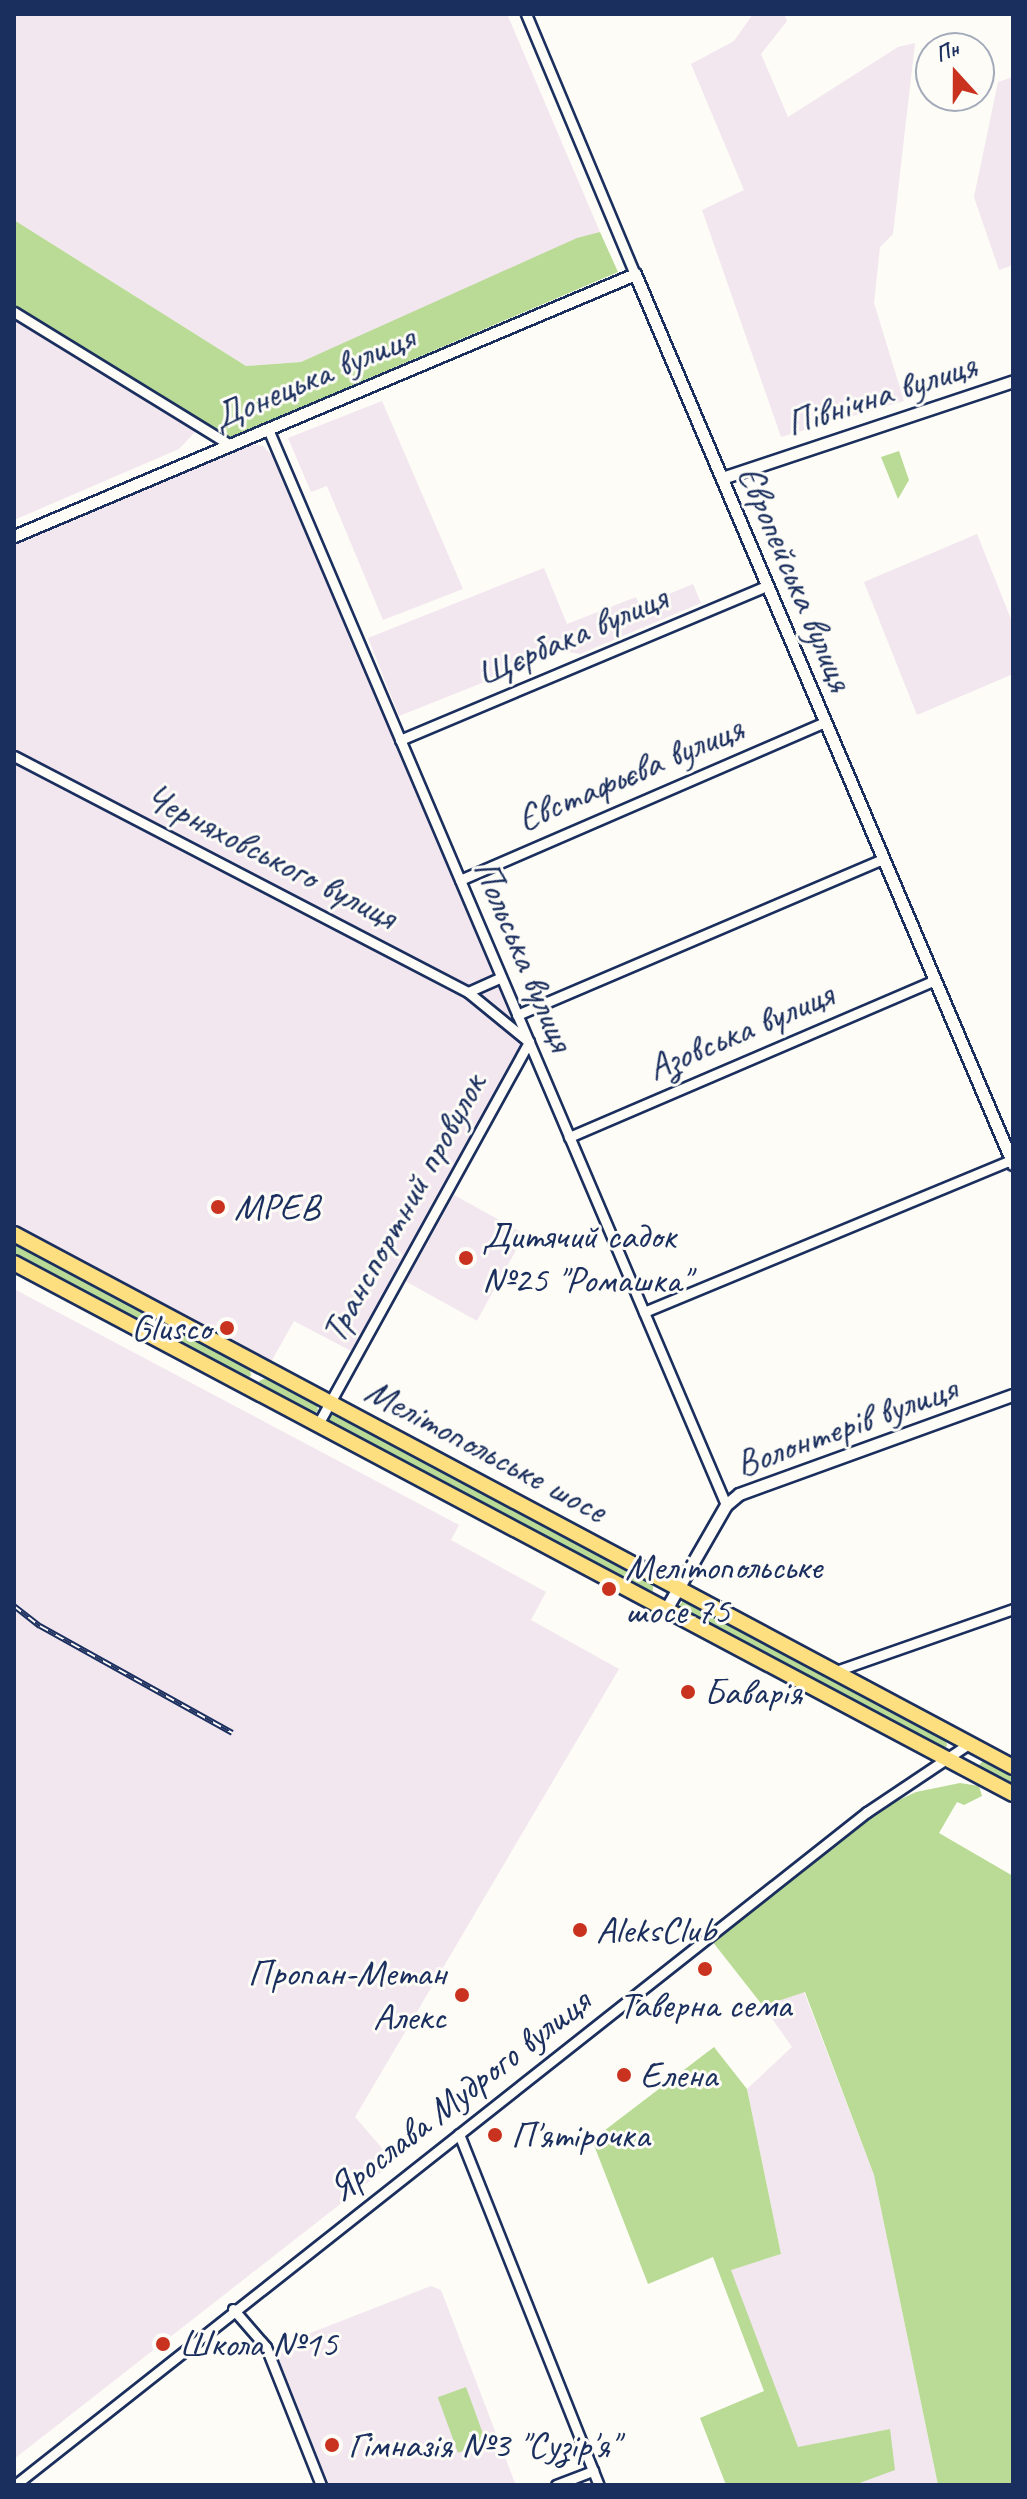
<!DOCTYPE html>
<html>
<head>
<meta charset="utf-8">
<style>
  body { margin:0 }
  #map { position:relative; width:1027px; height:2499px; overflow:hidden; background:#fdfcf7; font-family:Caveat,sans-serif }
  div>[style] { position:absolute }
  [style*='--x'] { left:calc(var(--x)*1px); top:calc(var(--y)*1px); width:calc(var(--w)*1px); rotate:calc(var(--a)*1deg) }
  .built>* { inset:0; background:#f2e6ef; transform-origin:0 0 }
  .green>* { inset:0; background:#b9db95; transform-origin:0 0 }
  .roads { filter:drop-shadow(2px 0 #1b2f5e) drop-shadow(-2px 0 #1b2f5e) drop-shadow(0 2px #1b2f5e) drop-shadow(0 -2px #1b2f5e) }
  .minor>* { height:9px; margin:-4.5px; padding:0 4.5px; transform-origin:4.5px; border-radius:4.5px; background:#fdfcf7 }
  .tertiary>* { height:11px; margin:-5.5px; padding:0 5.5px; transform-origin:5.5px; border-radius:5.5px; background:#fdfcf7 }
  .primary>* { height:14px; margin:-7px; padding:0 7px; transform-origin:7px; border-radius:7px; background:#fedf80 }
  .rail>* { height:6px; margin-top:-3px; transform-origin:0; background:repeating-linear-gradient(90deg,#fdfcf7 0 9px,#1b2f5e 0 18px); box-sizing:border-box; border-block:2px solid #1b2f5e }
  .dots>* { width:22px; height:22px; translate:-50% -50%; box-sizing:border-box; border:4px solid #fdfcf7; border-radius:50% }
  span { translate:-50% -50%; white-space:nowrap; text-align:center; line-height:1.15; -webkit-text-stroke:6px #fdfcf7; paint-order:stroke }
  .street-label { font-size:38px; color:#1b2f5e }
  .poi-label { font-size:38px; color:#1b2f5e }
  .left { translate:0 -50%; text-align:left }
  .right { translate:-100% -50%; text-align:right }
  .frame { position:absolute; inset:0; border:16px solid #1b2f5e; pointer-events:none }
  .north { position:absolute; left:915px; top:32px; width:80px; height:80px; box-sizing:border-box; background:#fdfcf7; border:2px solid #a3aaba; border-radius:50%; rotate:339deg; font-size:22px; font-weight:700; line-height:32px; text-align:center; color:#1b2f5e }
  .north::after { content:''; display:block; margin:auto; width:28px; height:36px; background:#c8321e; clip-path:polygon(50% 0,100% 100%,50% 72%,0 100%) }
</style>
</head>
<body>
<div id="map">
  <div class="built">
    <div style="clip-path:polygon(14px 14px,507px 14px,600px 232px,301px 362px,246px 366px,14px 220px)"></div>
    <div style="clip-path:polygon(753px 14px,784px 14px,787px 21px,761px 54px,788px 117px,898px 47px,915px 43px,893px 234px,880px 247px,874px 303px,904px 401px,781px 437px,702px 210px,744px 190px,691px 64px,734px 41px)"></div>
    <div style="clip-path:polygon(1013px 77px,1013px 265px,999px 270px,974px 197px,998px 82px)"></div>
    <div style="clip-path:polygon(14px 318px,196px 430px,197px 430px,179px 449px,14px 520px)"></div>
    <div style="clip-path:polygon(382px 401px,463px 589px,383px 620px,327px 486px,311px 492px,288px 438px)"></div>
    <div style="clip-path:polygon(250px 444px,263px 446px,272px 455px,524px 1042px,353px 1352px,294px 1321px,271px 1362px,14px 1224px,14px 544px)"></div>
    <div style="clip-path:polygon(977px 534px,1013px 624px,1013px 674px,917px 715px,864px 582px)"></div>
    <div style="clip-path:polygon(544px 568px,567px 624px,636px 597px,640px 606px,693px 584px,701px 603px,580px 654px,562px 651px,399px 716px,368px 638px)"></div>
    <div style="left:454px;top:1195px;width:81px;height:99px;rotate:29deg"></div>
    <div style="clip-path:polygon(14px 1289px,459px 1525px,451px 1540px,546px 1592px,531px 1620px,619px 1669px,355px 2117px,394px 2162px,14px 2459px)"></div>
    <div style="clip-path:polygon(804px 1992px,874px 2175px,938px 2485px,854px 2485px,890px 2429px,798px 2448px,730px 2270px,781px 2254px,747px 2089px,792px 2047px,763px 2006px)"></div>
    <div style="clip-path:polygon(431px 2286px,441px 2290px,515px 2483px,329px 2485px,272px 2348px)"></div>
  </div>
  <div class="green">
    <div style="clip-path:polygon(14px 220px,246px 366px,301px 362px,577px 238px,600px 232px,618px 272px,229px 438px,196px 430px,14px 318px)"></div>
    <div style="clip-path:polygon(899px 451px,909px 480px,898px 499px,881px 457px)"></div>
    <div style="clip-path:polygon(14px 1243px,148px 1314px,148px 1321px,142px 1324px,14px 1255px)"></div>
    <div style="clip-path:polygon(178px 1331px,250px 1369px,251px 1376px,245px 1379px,173px 1340px,171px 1334px)"></div>
    <div style="clip-path:polygon(266px 1378px,317px 1404px,318px 1411px,311px 1414px,261px 1387px,259px 1381px)"></div>
    <div style="clip-path:polygon(333px 1414px,653px 1584px,653px 1591px,650px 1594px,327px 1421px)"></div>
    <div style="clip-path:polygon(684px 1600px,946px 1740px,947px 1746px,943px 1749px,677px 1608px)"></div>
    <div style="clip-path:polygon(984px 1760px,1013px 1775px,1013px 1787px,977px 1767px)"></div>
    <div style="clip-path:polygon(960px 1783px,979px 1786px,982px 1796px,964px 1805px,957px 1802px,939px 1833px,1013px 1876px,1013px 2485px,938px 2485px,874px 2175px,805px 1992px,763px 2006px,712px 1941px,884px 1807px,916px 1792px)"></div>
    <div style="clip-path:polygon(714px 2047px,747px 2089px,781px 2254px,731px 2270px,798px 2447px,890px 2429px,895px 2470px,854px 2485px,726px 2485px,700px 2418px,764px 2391px,713px 2257px,648px 2284px,592px 2140px)"></div>
    <div style="left:466px;top:2387px;width:59px;height:30px;rotate:70deg"></div>
  </div>
  <div class="roads">
    <div class="minor">
      <div style="--x:526;--y:14;--w:282;--a:67.3"></div>
      <div style="--x:14;--y:312;--w:254;--a:31.6"></div>
      <div style="--x:268;--y:429;--w:1169;--a:66.94"></div>
      <div style="--x:400;--y:740;--w:398;--a:-22.8"></div>
      <div style="--x:14;--y:756;--w:512;--a:27.47"></div>
      <div style="--x:468;--y:992;--w:36;--a:-24"></div>
      <div style="--x:460;--y:880;--w:398;--a:-23.4"></div>
      <div style="--x:517;--y:1015;--w:398;--a:-23.1"></div>
      <div style="--x:569;--y:1137;--w:398;--a:-23.2"></div>
      <div style="--x:644;--y:1312;--w:397;--a:-22.5"></div>
      <div style="--x:317;--y:1426;--w:439;--a:-61.1"></div>
      <div style="--x:529;--y:1042;--w:79;--a:-140.7"></div>
      <div style="--x:833;--y:1672;--w:191;--a:-19.3"></div>
      <div style="--x:459;--y:2134;--w:378;--a:68.3"></div>
      <div style="--x:233;--y:2309;--w:50;--a:49"></div>
      <div style="--x:266;--y:2347;--w:149;--a:68.3"></div>
      <div style="--x:15;--y:2485;--w:1086;--a:-38.31"></div>
      <div style="--x:867;--y:1812;--w:124;--a:-33.8"></div>
      <div style="--x:556;--y:2485;--w:40;--a:-21"></div>
    </div>
    <div class="tertiary">
      <div style="--x:722;--y:478;--w:307;--a:-18.4"></div>
      <div style="--x:14;--y:536;--w:674;--a:-22.87"></div>
      <div style="--x:635;--y:274;--w:967;--a:66.99"></div>
      <div style="--x:665;--y:1611;--w:122;--a:-60.1"></div>
      <div style="--x:726;--y:1505;--w:17;--a:-40"></div>
      <div style="--x:739;--y:1494;--w:291;--a:-19.9"></div>
    </div>
    <div class="primary">
      <div style="--x:14;--y:1234;--w:1132;--a:28.08"></div>
      <div style="--x:14;--y:1263;--w:1131;--a:27.99"></div>
    </div>
  </div>
  <div class="rail">
    <div style="--x:14;--y:1606;--w:33;--a:38"></div>
    <div style="--x:40;--y:1626;--w:220;--a:29.1"></div>
  </div>
  <div class="dots">
    <div style="left:218px;top:1207px;background:#c8321e"></div>
    <div style="left:466px;top:1258px;background:#c8321e"></div>
    <div style="left:227px;top:1328px;background:#c8321e"></div>
    <div style="left:609px;top:1589px;background:#c8321e"></div>
    <div style="left:688px;top:1692px;background:#c8321e"></div>
    <div style="left:580px;top:1930px;background:#c8321e"></div>
    <div style="left:705px;top:1969px;background:#c8321e"></div>
    <div style="left:462px;top:1995px;background:#c8321e"></div>
    <div style="left:624px;top:2075px;background:#c8321e"></div>
    <div style="left:495px;top:2135px;background:#c8321e"></div>
    <div style="left:163px;top:2344px;background:#c8321e"></div>
    <div style="left:332px;top:2445px;background:#c8321e"></div>
  </div>
  <div class="street-label">
    <span style="left:313px;top:377px;rotate:-23deg">Донецька вулиця</span>
    <span style="left:881px;top:394px;rotate:-18deg">Північна вулиця</span>
    <span style="left:796px;top:578px;rotate:67deg">Європейська вулиця</span>
    <span style="left:572px;top:635px;rotate:-23deg">Щєрбака вулиця</span>
    <span style="left:630px;top:773px;rotate:-23deg">Євстафьєва вулиця</span>
    <span style="left:271px;top:856px;rotate:27deg">Черняховського вулиця</span>
    <span style="left:524px;top:955px;rotate:67deg">Польська вулиця</span>
    <span style="left:740px;top:1031px;rotate:-23deg">Азовська вулиця</span>
    <span style="left:403px;top:1208px;rotate:-61deg">Транспортний провулок</span>
    <span style="left:846px;top:1426px;rotate:-20deg">Волонтерів вулиця</span>
    <span style="left:486px;top:1450px;rotate:28deg">Мелітопольське шосе</span>
    <span style="left:459px;top:2095px;rotate:-38deg">Ярослава Мудрого вулиця</span>
  </div>
  <div class="poi-label">
    <span class="left" style="left:234px;top:1207px">МРЕВ</span>
    <span class="left" style="left:482px;top:1258px">Дитячий садок<br>№25 "Ромашка"</span>
    <span class="right" style="left:211px;top:1328px">Glusco</span>
    <span class="left" style="left:625px;top:1589px">Мелітопольське<br>шосе 75</span>
    <span class="left" style="left:704px;top:1692px">Баварія</span>
    <span class="left" style="left:596px;top:1930px">AleksClub</span>
    <span class="right" style="left:446px;top:1995px">Пропан-Метан<br>Алекс</span>
    <span style="left:705px;top:2005px">Таверна сема</span>
    <span class="left" style="left:640px;top:2075px">Елена</span>
    <span class="left" style="left:511px;top:2135px">П'ятірочка</span>
    <span class="left" style="left:179px;top:2344px">Школа №15</span>
    <span class="left" style="left:348px;top:2445px">Гімназія №3 "Сузір'я"</span>
  </div>
  <div class="frame"></div>
  <div class="north">Пн</div>
</div>
</body>
</html>
